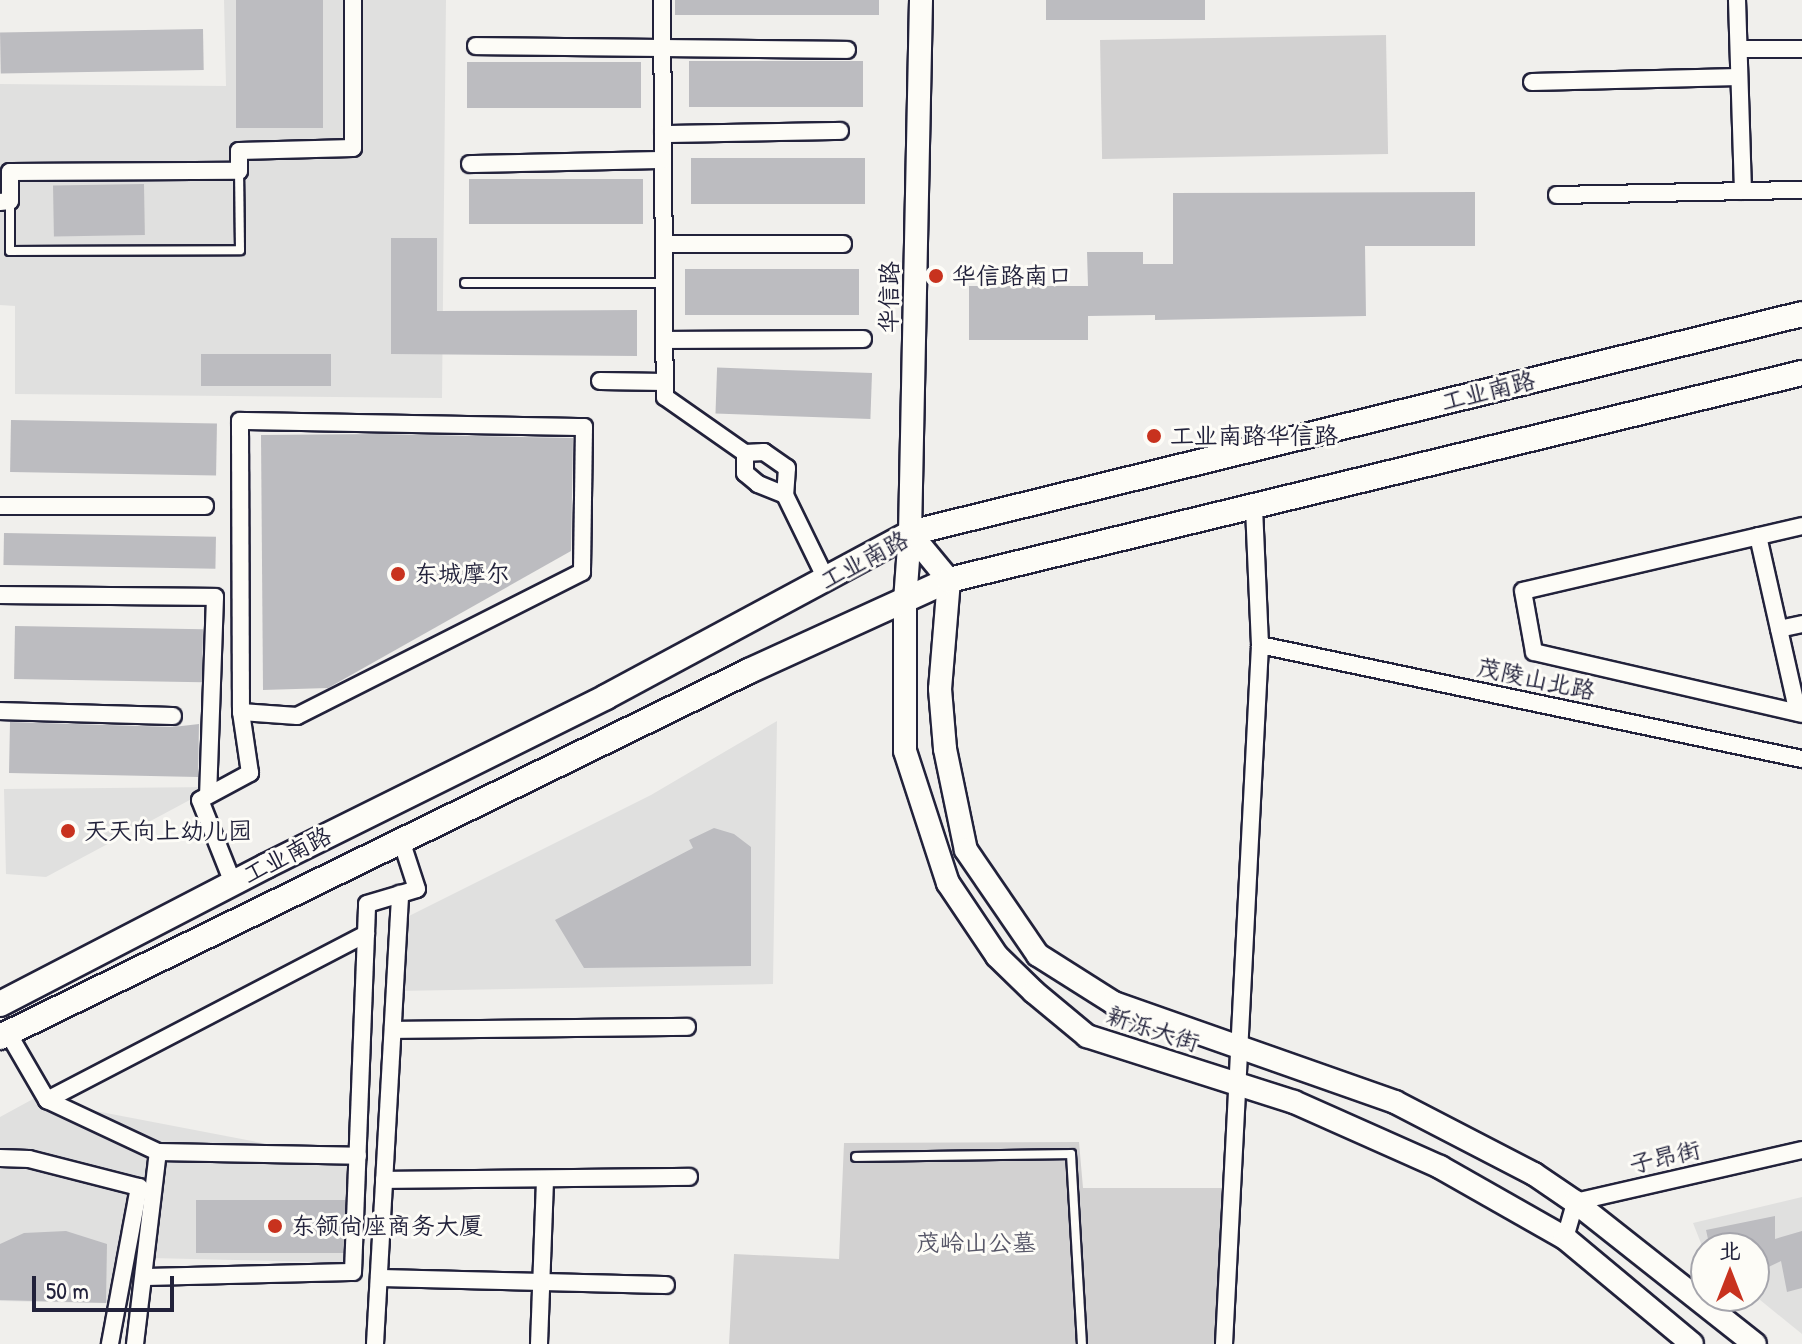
<!DOCTYPE html>
<html>
<head>
<meta charset="utf-8">
<style>
  body { margin:0 }
  #map { position:relative; width:1802px; height:1344px; overflow:hidden; background:#f0efec; font-family:"Patrick Hand","LXGW WenKai TC",sans-serif }
  div>[style] { position:absolute }
  [style*='--x'] { left:calc(var(--x)*1px); top:calc(var(--y)*1px); width:calc(var(--w)*1px); rotate:calc(var(--a)*1deg) }
  .built>* { inset:0; background:#e0e0df }
  .green>* { inset:0; background:#d2d1d1; transform-origin:0 0 }
  .building>* { inset:0; background:#bcbcc0; transform-origin:0 0 }
  .roads { filter:drop-shadow(2px 0 #22223b) drop-shadow(-2px 0 #22223b) drop-shadow(0 2px #22223b) drop-shadow(0 -2px #22223b) }
  .service>* { height:8px; margin:-4px; padding:0 4px; transform-origin:4px; border-radius:4px; background:#fdfcf7 }
  .minor>* { height:16px; margin:-8px; padding:0 8px; transform-origin:8px; border-radius:8px; background:#fdfcf7 }
  .secondary>* { height:22px; margin:-11px; padding:0 11px; transform-origin:11px; border-radius:11px; background:#fdfcf7 }
  .primary>* { height:24px; margin:-12px; padding:0 12px; transform-origin:12px; border-radius:12px; background:#fdfcf7 }
  .dots>* { width:22px; height:22px; translate:-50% -50%; box-sizing:border-box; border:4px solid #fdfcf7; border-radius:50% }
  span { translate:-50% -50%; white-space:nowrap; text-align:center; line-height:1.15; -webkit-text-stroke:6px #fdfcf7; paint-order:stroke }
  .poi-label { font-size:24px; color:#22223b }
  .left { translate:0 -50%; text-align:left }
  .street-label { font-size:24px; color:#22223b }
  .park-label { font-size:24px; color:#575768 }
  .north { position:absolute; left:1690px; top:1232px; width:80px; height:80px; box-sizing:border-box; background:#fdfcf7; border:2px solid #a5a5ac; border-radius:50%; rotate:0deg; font-size:22px; font-weight:700; line-height:32px; text-align:center; color:#22223b }
  .north::after { content:''; display:block; margin:auto; width:28px; height:36px; background:#c8321e; clip-path:polygon(50% 0,100% 100%,50% 72%,0 100%) }
  .scale { position:absolute; left:32px; top:1276px; width:142px; height:36px; box-sizing:border-box; border:4px solid #22223b; border-top:0; padding-left:10px; font-size:24px; line-height:28px; white-space:nowrap; color:#22223b; -webkit-text-stroke:6px #fdfcf7; paint-order:stroke }
</style>
</head>
<body>
<div id="map">
  <div class="built">
    <div style="clip-path:polygon(224px 0,446px 0,442px 398px,15px 394px,15px 306px,0 305px,0 84px,226px 86px)"></div>
    <div style="clip-path:polygon(777px 721px,773px 984px,397px 991px,403px 919px,651px 795px)"></div>
    <div style="clip-path:polygon(214px 787px,46px 877px,6px 874px,4px 789px)"></div>
    <div style="clip-path:polygon(33px 1099px,356px 1161px,357px 1263px,151px 1258px,144px 1304px,0 1301px,0 1117px)"></div>
    <div style="clip-path:polygon(1802px 1197px,1802px 1334px,1754px 1295px,1754px 1248px,1706px 1248px,1706px 1256px,1693px 1223px)"></div>
  </div>
  <div class="green">
    <div style="left:1386px;top:35px;width:119px;height:286px;rotate:89deg"></div>
    <div style="clip-path:polygon(1079px 1142px,1083px 1188px,1223px 1188px,1224px 1344px,729px 1344px,734px 1254px,839px 1259px,844px 1143px)"></div>
  </div>
  <div class="building">
    <div style="left:236px;top:0;width:87px;height:128px"></div>
    <div style="left:675px;top:0;width:204px;height:15px"></div>
    <div style="left:1046px;top:0;width:159px;height:20px"></div>
    <div style="left:203px;top:29px;width:41px;height:203px;rotate:89deg"></div>
    <div style="left:689px;top:61px;width:174px;height:46px"></div>
    <div style="left:467px;top:62px;width:174px;height:46px"></div>
    <div style="left:691px;top:158px;width:174px;height:46px"></div>
    <div style="left:643px;top:179px;width:45px;height:174px;rotate:90deg"></div>
    <div style="left:144px;top:184px;width:51px;height:91px;rotate:89deg"></div>
    <div style="clip-path:polygon(1475px 192px,1475px 246px,1365px 246px,1366px 316px,1155px 320px,1155px 315px,1088px 316px,1088px 340px,969px 340px,969px 286px,1088px 286px,1087px 252px,1143px 252px,1143px 264px,1173px 264px,1173px 193px)"></div>
    <div style="clip-path:polygon(391px 238px,437px 238px,437px 311px,637px 310px,637px 356px,391px 354px)"></div>
    <div style="left:685px;top:269px;width:174px;height:46px"></div>
    <div style="left:201px;top:354px;width:130px;height:32px"></div>
    <div style="left:872px;top:373px;width:46px;height:155px;rotate:92deg"></div>
    <div style="left:11px;top:420px;width:206px;height:52px;rotate:1deg"></div>
    <div style="clip-path:polygon(379px 434px,573px 438px,571px 551px,328px 688px,263px 690px,261px 435px)"></div>
    <div style="left:4px;top:533px;width:212px;height:32px;rotate:1deg"></div>
    <div style="left:15px;top:626px;width:188px;height:53px;rotate:1deg"></div>
    <div style="clip-path:polygon(10px 722px,173px 727px,199px 724px,198px 777px,9px 773px)"></div>
    <div style="clip-path:polygon(714px 828px,734px 834px,751px 847px,751px 966px,584px 968px,555px 920px,693px 848px,689px 840px)"></div>
    <div style="left:196px;top:1200px;width:149px;height:53px"></div>
    <div style="clip-path:polygon(1775px 1216px,1775px 1239px,1802px 1231px,1802px 1288px,1787px 1292px,1781px 1261px,1754px 1274px,1754px 1248px,1710px 1248px,1706px 1230px)"></div>
    <div style="clip-path:polygon(66px 1231px,107px 1244px,106px 1303px,0 1300px,0 1244px,24px 1233px)"></div>
  </div>
  <div class="roads">
    <div class="service">
      <div style="--x:10;--y:201;--w:50;--a:90"></div>
      <div style="--x:10;--y:251;--w:230;--a:-0.2"></div>
      <div style="--x:240;--y:250;--w:78;--a:-90.7"></div>
      <div style="--x:465;--y:283;--w:199;--a:0"></div>
      <div style="--x:856;--y:1157;--w:215;--a:-0.8"></div>
      <div style="--x:1071;--y:1154;--w:190;--a:86.7"></div>
    </div>
    <div class="minor">
      <div style="--x:662;--y:0;--w:397;--a:89.6"></div>
      <div style="--x:665;--y:397;--w:98;--a:35"></div>
      <div style="--x:745;--y:453;--w:20;--a:90"></div>
      <div style="--x:745;--y:473;--w:17;--a:40"></div>
      <div style="--x:758;--y:484;--w:29;--a:22"></div>
      <div style="--x:785;--y:495;--w:93;--a:64"></div>
      <div style="--x:1737;--y:0;--w:191;--a:88.2"></div>
      <div style="--x:476;--y:46;--w:371;--a:0.6"></div>
      <div style="--x:1739;--y:49;--w:63;--a:0"></div>
      <div style="--x:1532;--y:82;--w:207;--a:-1.4"></div>
      <div style="--x:663;--y:134;--w:177;--a:-1"></div>
      <div style="--x:470;--y:164;--w:193;--a:-1.2"></div>
      <div style="--x:1557;--y:195;--w:245;--a:-1.2"></div>
      <div style="--x:0;--y:202;--w:10;--a:-6"></div>
      <div style="--x:10;--y:201;--w:29;--a:-90"></div>
      <div style="--x:10;--y:172;--w:229;--a:-0.3"></div>
      <div style="--x:239;--y:171;--w:20;--a:-90"></div>
      <div style="--x:239;--y:151;--w:114;--a:-1.5"></div>
      <div style="--x:353;--y:148;--w:148;--a:-90"></div>
      <div style="--x:664;--y:244;--w:179;--a:0"></div>
      <div style="--x:665;--y:340;--w:198;--a:-0.3"></div>
      <div style="--x:600;--y:381;--w:65;--a:0.9"></div>
      <div style="--x:240;--y:421;--w:344;--a:1"></div>
      <div style="--x:584;--y:427;--w:145;--a:90.8"></div>
      <div style="--x:582;--y:572;--w:319;--a:153.2"></div>
      <div style="--x:297;--y:716;--w:56;--a:-175.9"></div>
      <div style="--x:241;--y:712;--w:291;--a:-90.2"></div>
      <div style="--x:745;--y:453;--w:19;--a:-3"></div>
      <div style="--x:764;--y:452;--w:28;--a:35"></div>
      <div style="--x:787;--y:468;--w:27;--a:94"></div>
      <div style="--x:0;--y:506;--w:205;--a:0"></div>
      <div style="--x:1802;--y:526;--w:286;--a:166.9"></div>
      <div style="--x:1523;--y:591;--w:62;--a:79.8"></div>
      <div style="--x:1534;--y:652;--w:275;--a:13"></div>
      <div style="--x:1758;--y:536;--w:181;--a:77.3"></div>
      <div style="--x:0;--y:595;--w:215;--a:0.5"></div>
      <div style="--x:215;--y:597;--w:198;--a:92"></div>
      <div style="--x:1779;--y:629;--w:24;--a:-12"></div>
      <div style="--x:1260;--y:645;--w:554;--a:11.88"></div>
      <div style="--x:0;--y:711;--w:173;--a:1.7"></div>
      <div style="--x:233;--y:883;--w:89;--a:-111.7"></div>
      <div style="--x:200;--y:800;--w:57;--a:-28.4"></div>
      <div style="--x:250;--y:773;--w:62;--a:-98.4"></div>
      <div style="--x:393;--y:1030;--w:294;--a:-0.6"></div>
      <div style="--x:8;--y:1033;--w:78;--a:59.8"></div>
      <div style="--x:47;--y:1100;--w:123;--a:25.1"></div>
      <div style="--x:158;--y:1152;--w:200;--a:1.1"></div>
      <div style="--x:47;--y:1100;--w:360;--a:-27.5"></div>
      <div style="--x:0;--y:1158;--w:29;--a:2"></div>
      <div style="--x:29;--y:1159;--w:114;--a:14.3"></div>
      <div style="--x:139;--y:1187;--w:160;--a:100.5"></div>
      <div style="--x:384;--y:1180;--w:305;--a:-0.6"></div>
      <div style="--x:1565;--y:1238;--w:37;--a:-74"></div>
      <div style="--x:1575;--y:1202;--w:233;--a:-12.9"></div>
      <div style="--x:144;--y:1277;--w:209;--a:-1.4"></div>
      <div style="--x:353;--y:1272;--w:368;--a:-87.8"></div>
      <div style="--x:367;--y:904;--w:52;--a:-16.7"></div>
      <div style="--x:417;--y:889;--w:48;--a:-108.1"></div>
      <div style="--x:379;--y:1278;--w:287;--a:1.4"></div>
      <div style="--x:135;--y:1344;--w:193;--a:-83.2"></div>
      <div style="--x:375;--y:1344;--w:451;--a:-86.8"></div>
      <div style="--x:539;--y:1344;--w:165;--a:-87.9"></div>
      <div style="--x:1224;--y:1344;--w:700;--a:-87.05"></div>
      <div style="--x:1260;--y:645;--w:139;--a:-92.5"></div>
    </div>
    <div class="secondary">
      <div style="--x:921;--y:0;--w:533;--a:91.18"></div>
      <div style="--x:910;--y:533;--w:68;--a:94.2"></div>
      <div style="--x:905;--y:601;--w:150;--a:90"></div>
      <div style="--x:905;--y:751;--w:139;--a:72"></div>
      <div style="--x:948;--y:883;--w:88;--a:56.1"></div>
      <div style="--x:997;--y:956;--w:52;--a:44.2"></div>
      <div style="--x:1034;--y:992;--w:69;--a:39.7"></div>
      <div style="--x:1087;--y:1036;--w:217;--a:17.7"></div>
      <div style="--x:1294;--y:1102;--w:160;--a:24"></div>
      <div style="--x:1440;--y:1167;--w:144;--a:29.6"></div>
      <div style="--x:1565;--y:1238;--w:165;--a:39.8"></div>
      <div style="--x:910;--y:533;--w:61;--a:50.3"></div>
      <div style="--x:949;--y:580;--w:109;--a:94.7"></div>
      <div style="--x:940;--y:689;--w:60;--a:85.2"></div>
      <div style="--x:945;--y:749;--w:103;--a:78.3"></div>
      <div style="--x:966;--y:850;--w:127;--a:55.6"></div>
      <div style="--x:1038;--y:955;--w:90;--a:32.3"></div>
      <div style="--x:1114;--y:1003;--w:298;--a:19.4"></div>
      <div style="--x:1395;--y:1102;--w:157;--a:27.4"></div>
      <div style="--x:1534;--y:1174;--w:50;--a:34.3"></div>
      <div style="--x:1575;--y:1202;--w:229;--a:38.3"></div>
    </div>
    <div class="primary">
      <div style="--x:0;--y:1004;--w:300;--a:-27.4"></div>
      <div style="--x:266;--y:866;--w:380;--a:-26.4"></div>
      <div style="--x:606;--y:697;--w:345;--a:-28.3"></div>
      <div style="--x:910;--y:533;--w:918;--a:-13.79"></div>
      <div style="--x:0;--y:1037;--w:834;--a:-26.04"></div>
      <div style="--x:749;--y:671;--w:220;--a:-24.5"></div>
      <div style="--x:949;--y:580;--w:878;--a:-13.64"></div>
    </div>
  </div>
  <div class="dots">
    <div style="left:936px;top:276px;background:#c8321e"></div>
    <div style="left:1154px;top:436px;background:#c8321e"></div>
    <div style="left:398px;top:574px;background:#c8321e"></div>
    <div style="left:68px;top:831px;background:#c8321e"></div>
    <div style="left:275px;top:1226px;background:#c8321e"></div>
  </div>
  <div class="poi-label">
    <span class="left" style="left:952px;top:276px">华信路南口</span>
    <span class="left" style="left:1170px;top:436px">工业南路华信路</span>
    <span class="left" style="left:414px;top:574px">东城摩尔</span>
    <span class="left" style="left:84px;top:831px">天天向上幼儿园</span>
    <span class="left" style="left:291px;top:1226px">东领尚座商务大厦</span>
  </div>
  <div class="street-label">
    <span style="left:889px;top:297px;rotate:-89deg">华信路</span>
    <span style="left:1488px;top:391px;rotate:-14deg">工业南路</span>
    <span style="left:864px;top:560px;rotate:-28deg">工业南路</span>
    <span style="left:1536px;top:679px;rotate:12deg">茂陵山北路</span>
    <span style="left:287px;top:855px;rotate:-27deg">工业南路</span>
    <span style="left:1153px;top:1029px;rotate:18deg">新泺大街</span>
    <span style="left:1665px;top:1157px;rotate:-13deg">子昂街</span>
  </div>
  <div class="park-label">
    <span style="left:976px;top:1243px">茂岭山公墓</span>
  </div>
  <div class="north">北</div>
  <div class="scale">50 m</div>
</div>
</body>
</html>
